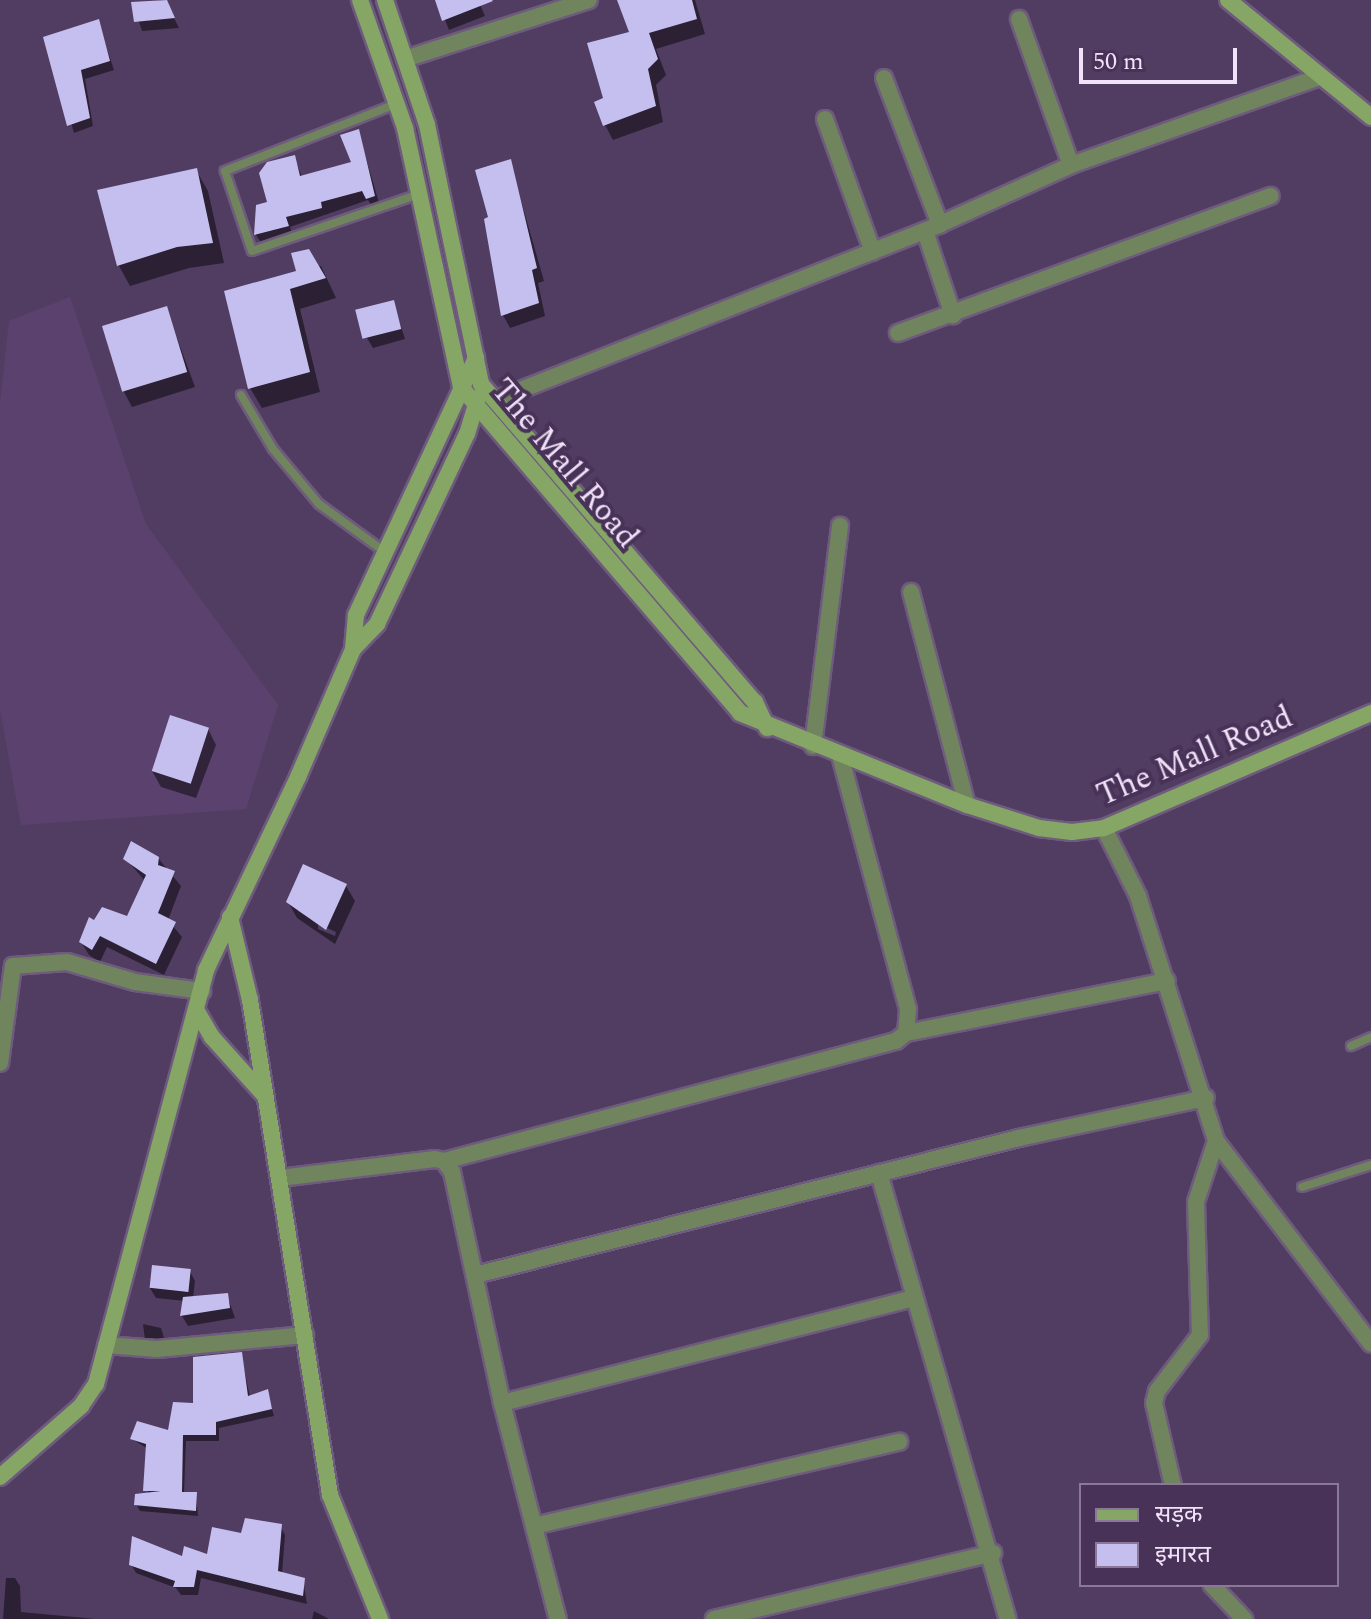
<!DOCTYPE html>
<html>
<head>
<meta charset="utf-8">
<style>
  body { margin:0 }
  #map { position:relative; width:1371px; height:1619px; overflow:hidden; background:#523d62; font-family:Spectral,"Noto Sans Devanagari",serif }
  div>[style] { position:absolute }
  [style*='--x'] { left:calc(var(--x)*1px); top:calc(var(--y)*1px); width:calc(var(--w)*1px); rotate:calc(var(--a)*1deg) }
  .built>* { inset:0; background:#5b426e }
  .shadow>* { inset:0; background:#0007 }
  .building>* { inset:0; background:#c5bfef; transform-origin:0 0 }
  .roads { filter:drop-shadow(2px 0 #6e5b7d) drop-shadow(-2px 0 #6e5b7d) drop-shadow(0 2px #6e5b7d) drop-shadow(0 -2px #6e5b7d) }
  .lane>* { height:8px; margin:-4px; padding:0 4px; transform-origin:4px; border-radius:4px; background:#70845d }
  .street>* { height:16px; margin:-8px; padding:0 8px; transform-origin:8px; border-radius:8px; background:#70845d }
  .secondary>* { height:16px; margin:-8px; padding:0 8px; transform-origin:8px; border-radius:8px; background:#86a666 }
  span { translate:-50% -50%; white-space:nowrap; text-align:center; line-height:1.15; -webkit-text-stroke:8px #483257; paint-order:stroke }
  .street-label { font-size:32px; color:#efe2f9 }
  .legend { position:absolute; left:1079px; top:1483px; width:260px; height:104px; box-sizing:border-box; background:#483257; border:2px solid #8b7898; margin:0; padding:10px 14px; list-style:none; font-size:24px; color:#efe2f9 }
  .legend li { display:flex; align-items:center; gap:16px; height:40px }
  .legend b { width:40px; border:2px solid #8b7898 }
  .scale { position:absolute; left:1079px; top:48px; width:158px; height:36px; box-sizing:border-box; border:4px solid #efe2f9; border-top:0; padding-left:10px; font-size:24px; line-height:28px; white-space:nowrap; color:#efe2f9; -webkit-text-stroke:6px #483257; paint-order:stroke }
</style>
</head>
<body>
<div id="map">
  <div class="built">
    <div style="clip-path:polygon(70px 297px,146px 524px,278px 705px,246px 809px,21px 825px,0 709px,0 403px,9px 321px)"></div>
  </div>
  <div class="shadow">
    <div style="clip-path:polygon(165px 0,179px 28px,142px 31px,133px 3px)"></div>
    <div style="clip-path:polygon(437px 0,478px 0,485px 16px,449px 30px)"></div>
    <div style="clip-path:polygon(619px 0,695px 0,705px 34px,656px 49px,666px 75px,656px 85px,663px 122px,613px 140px,605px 125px,605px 99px,632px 34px)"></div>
    <div style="clip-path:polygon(98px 22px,114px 70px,85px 79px,93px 126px,74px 133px,46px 38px)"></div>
    <div style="clip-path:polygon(358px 131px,380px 206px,373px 208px,368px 200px,290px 227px,293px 236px,262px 244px,256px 235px,258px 207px,269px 203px,294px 157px,302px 177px,353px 163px)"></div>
    <div style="clip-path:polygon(510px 162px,544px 281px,538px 283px,545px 316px,510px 328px,503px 315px,490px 219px)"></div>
    <div style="clip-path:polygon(196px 170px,208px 191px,224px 263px,189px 268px,130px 286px,119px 266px,100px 192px)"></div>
    <div style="clip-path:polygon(321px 266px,336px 298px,300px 309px,320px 392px,262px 408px,250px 388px,226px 292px)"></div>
    <div style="clip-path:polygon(393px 302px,405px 339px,373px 348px,367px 338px)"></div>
    <div style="clip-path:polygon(166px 308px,195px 387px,132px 407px,124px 392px)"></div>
    <div style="clip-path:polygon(208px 729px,216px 745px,196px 798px,161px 787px,152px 771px)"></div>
    <div style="clip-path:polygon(158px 858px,181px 886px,168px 920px,182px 937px,164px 975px,107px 947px,100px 962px,89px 955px,81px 942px,95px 923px,128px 918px,145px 881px,126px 859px)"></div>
    <div style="clip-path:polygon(evenodd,346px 886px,355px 901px,335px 944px,297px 918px,288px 902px,346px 886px,298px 907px,322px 925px,298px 911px,298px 907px,346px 886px,318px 924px,336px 932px,335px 936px,318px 929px,318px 924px)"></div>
    <div style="clip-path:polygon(190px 1271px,195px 1281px,193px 1298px,227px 1295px,235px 1318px,188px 1326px,182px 1316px,185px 1301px,156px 1298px,150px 1288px)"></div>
    <div style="clip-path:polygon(143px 1324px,161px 1328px,165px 1341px,145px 1340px)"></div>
    <div style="clip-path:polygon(241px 1354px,250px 1397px,267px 1392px,274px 1416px,219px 1428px,219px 1441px,186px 1441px,184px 1494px,196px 1494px,198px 1516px,140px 1511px,136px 1504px,148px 1495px,148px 1449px,132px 1439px,170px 1433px)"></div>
    <div style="clip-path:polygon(280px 1526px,285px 1535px,282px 1574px,303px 1579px,307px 1604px,201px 1578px,198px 1595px,181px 1595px,176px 1588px,136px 1573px,131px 1564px,208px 1557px,242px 1535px)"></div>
    <div style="clip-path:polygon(6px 1578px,15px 1578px,20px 1586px,21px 1612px,96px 1619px,3px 1619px)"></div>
    <div style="clip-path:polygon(314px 1611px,329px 1619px,312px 1619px)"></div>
  </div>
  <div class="building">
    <div style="clip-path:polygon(167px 0,175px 18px,134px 22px,131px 2px)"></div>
    <div style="clip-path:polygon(435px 0,492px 0,493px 1px,442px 21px)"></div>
    <div style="clip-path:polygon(617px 0,692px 0,697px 19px,649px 33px,658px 59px,648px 69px,656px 106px,603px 126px,594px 102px,603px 98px,587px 43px,629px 32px)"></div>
    <div style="clip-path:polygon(99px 19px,110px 61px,81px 70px,90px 118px,67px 126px,43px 37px)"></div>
    <div style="clip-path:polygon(359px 129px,375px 196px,366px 199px,362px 191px,321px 202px,322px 208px,286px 217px,289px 226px,254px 235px,256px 205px,267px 202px,259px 173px,267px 162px,295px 155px,300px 176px,351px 162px,340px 135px)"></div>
    <div style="clip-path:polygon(511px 159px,537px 268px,532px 270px,539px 303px,501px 316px,484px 219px,488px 217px,475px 170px)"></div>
    <div style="clip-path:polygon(197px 168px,213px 243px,177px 247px,117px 266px,97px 190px)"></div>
    <div style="clip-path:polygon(309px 249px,326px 278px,290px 289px,310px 372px,248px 389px,224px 291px,296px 271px,291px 253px)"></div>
    <div style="left:394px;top:300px;width:30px;height:40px;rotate:76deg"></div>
    <div style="left:167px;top:306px;width:69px;height:68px;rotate:73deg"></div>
    <div style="left:170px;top:715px;width:41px;height:59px;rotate:18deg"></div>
    <div style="clip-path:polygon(131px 841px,159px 857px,158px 865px,175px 871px,158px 913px,176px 922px,156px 964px,100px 936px,92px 950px,79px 942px,89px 917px,94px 920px,102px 907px,127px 916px,146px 875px,123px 859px)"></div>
    <div style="clip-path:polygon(303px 864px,347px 884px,326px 930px,286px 902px)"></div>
    <div style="left:152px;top:1265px;width:39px;height:23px;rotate:6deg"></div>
    <div style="clip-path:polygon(228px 1293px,230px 1308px,180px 1316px,183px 1297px)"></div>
    <div style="clip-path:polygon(242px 1352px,248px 1396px,268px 1389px,272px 1409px,216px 1422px,216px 1435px,183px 1435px,182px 1492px,197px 1492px,196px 1511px,134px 1505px,135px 1494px,161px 1491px,143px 1491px,146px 1444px,130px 1439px,137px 1421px,168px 1430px,173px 1402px,193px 1403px,193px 1357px)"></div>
    <div style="clip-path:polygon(245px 1518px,282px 1524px,278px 1571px,305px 1578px,303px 1596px,197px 1570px,194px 1587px,173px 1587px,175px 1581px,129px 1565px,132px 1536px,182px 1556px,184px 1546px,207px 1554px,212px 1527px,241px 1533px)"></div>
  </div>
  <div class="roads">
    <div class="lane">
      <div style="--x:396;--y:104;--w:184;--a:158.6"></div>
      <div style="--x:225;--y:171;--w:84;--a:71.4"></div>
      <div style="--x:252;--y:251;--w:176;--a:-18.8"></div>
      <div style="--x:241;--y:395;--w:63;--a:59.3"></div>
      <div style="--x:273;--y:449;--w:72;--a:50.1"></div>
      <div style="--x:319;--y:504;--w:82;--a:36"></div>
      <div style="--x:1351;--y:1046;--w:22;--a:-24"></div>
      <div style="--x:1302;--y:1187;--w:72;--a:-17.7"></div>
    </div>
    <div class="street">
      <div style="--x:1019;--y:19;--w:155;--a:70.4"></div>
      <div style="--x:405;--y:59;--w:193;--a:-17.8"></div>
      <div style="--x:884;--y:78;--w:157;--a:69.1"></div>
      <div style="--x:825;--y:119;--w:141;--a:70.2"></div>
      <div style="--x:925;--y:231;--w:89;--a:71.6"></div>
      <div style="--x:898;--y:333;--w:397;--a:-20.2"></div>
      <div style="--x:495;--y:400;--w:462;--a:-21.5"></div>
      <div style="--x:925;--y:231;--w:160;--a:-24.3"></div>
      <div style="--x:1071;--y:165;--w:261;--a:-19.5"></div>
      <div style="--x:911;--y:592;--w:220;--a:75.3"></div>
      <div style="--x:813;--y:746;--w:222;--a:-83"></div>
      <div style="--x:1104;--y:828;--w:76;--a:63.4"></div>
      <div style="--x:1138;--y:896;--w:257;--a:72.3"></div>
      <div style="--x:1216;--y:1141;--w:64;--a:108.2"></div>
      <div style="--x:1196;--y:1202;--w:133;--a:88.3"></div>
      <div style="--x:1200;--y:1335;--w:71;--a:127.5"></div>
      <div style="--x:1157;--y:1391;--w:12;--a:104"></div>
      <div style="--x:1154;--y:1403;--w:84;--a:77"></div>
      <div style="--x:906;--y:1033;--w:266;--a:-11.3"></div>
      <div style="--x:0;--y:1063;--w:98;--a:-82.4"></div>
      <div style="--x:13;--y:966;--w:54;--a:-4.2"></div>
      <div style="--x:67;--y:962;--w:71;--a:16.4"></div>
      <div style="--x:135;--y:982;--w:68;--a:7.7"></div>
      <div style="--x:1216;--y:1141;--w:255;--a:52.6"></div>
      <div style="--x:444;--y:1161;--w:468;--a:-14.9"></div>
      <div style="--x:896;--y:1041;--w:13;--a:-39"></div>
      <div style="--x:906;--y:1033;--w:24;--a:-85"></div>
      <div style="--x:908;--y:1009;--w:262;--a:-105"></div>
      <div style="--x:879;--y:1173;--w:464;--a:73.9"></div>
      <div style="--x:280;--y:1178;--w:156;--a:-7"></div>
      <div style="--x:435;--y:1159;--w:9;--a:13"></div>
      <div style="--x:444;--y:1161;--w:14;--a:54"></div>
      <div style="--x:452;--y:1172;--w:236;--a:77.8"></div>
      <div style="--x:502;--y:1403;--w:223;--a:75.5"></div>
      <div style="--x:475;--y:1275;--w:561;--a:-14.14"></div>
      <div style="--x:1019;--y:1138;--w:191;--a:-12.1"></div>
      <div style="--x:106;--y:1345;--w:51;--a:4.5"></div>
      <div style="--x:157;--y:1349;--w:149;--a:-5.4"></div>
      <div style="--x:502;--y:1403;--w:425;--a:-14.3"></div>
      <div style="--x:534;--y:1526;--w:375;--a:-13"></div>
      <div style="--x:1212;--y:1585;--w:47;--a:46.7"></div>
      <div style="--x:714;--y:1619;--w:287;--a:-13.3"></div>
    </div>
    <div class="secondary">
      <div style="--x:360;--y:0;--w:136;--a:70.6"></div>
      <div style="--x:405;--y:128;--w:265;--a:77.8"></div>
      <div style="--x:461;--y:387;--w:429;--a:49.4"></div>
      <div style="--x:740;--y:713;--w:245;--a:22.1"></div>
      <div style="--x:967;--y:805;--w:76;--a:17.7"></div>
      <div style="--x:1039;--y:828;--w:33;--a:7"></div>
      <div style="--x:1072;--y:832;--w:32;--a:-7"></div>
      <div style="--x:1104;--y:828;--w:291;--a:-23.3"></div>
      <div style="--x:385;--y:0;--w:132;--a:71.4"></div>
      <div style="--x:427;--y:125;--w:265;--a:78.2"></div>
      <div style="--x:481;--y:384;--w:420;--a:49.3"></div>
      <div style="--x:755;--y:702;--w:29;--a:65"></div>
      <div style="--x:1228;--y:0;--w:185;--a:39.3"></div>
      <div style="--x:353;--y:649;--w:35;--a:-46"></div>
      <div style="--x:377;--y:624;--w:210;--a:-64.7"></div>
      <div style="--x:467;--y:434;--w:38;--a:-73"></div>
      <div style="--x:230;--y:917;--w:85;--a:76.5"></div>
      <div style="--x:250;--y:1000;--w:501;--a:80.82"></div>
      <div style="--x:330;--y:1495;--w:134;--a:68"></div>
      <div style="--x:198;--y:1013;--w:28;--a:60"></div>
      <div style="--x:212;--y:1037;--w:79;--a:48.1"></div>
      <div style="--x:0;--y:1477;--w:108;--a:-41.2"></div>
      <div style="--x:81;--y:1406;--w:27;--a:-56"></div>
      <div style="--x:96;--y:1384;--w:428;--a:-75.1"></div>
      <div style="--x:206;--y:970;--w:214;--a:-64.5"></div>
      <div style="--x:298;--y:777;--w:139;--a:-66.7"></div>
      <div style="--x:353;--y:649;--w:34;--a:-85"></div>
      <div style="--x:356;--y:615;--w:284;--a:-65"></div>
    </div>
  </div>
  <div class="street-label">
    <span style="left:564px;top:464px;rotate:50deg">The Mall Road</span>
    <span style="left:1195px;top:757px;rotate:-23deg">The Mall Road</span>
  </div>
  <ul class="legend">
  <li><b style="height:10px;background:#86a666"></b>सड़क</li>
  <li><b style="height:22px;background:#c5bfef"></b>इमारत</li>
  </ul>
  <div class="scale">50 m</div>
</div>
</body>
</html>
